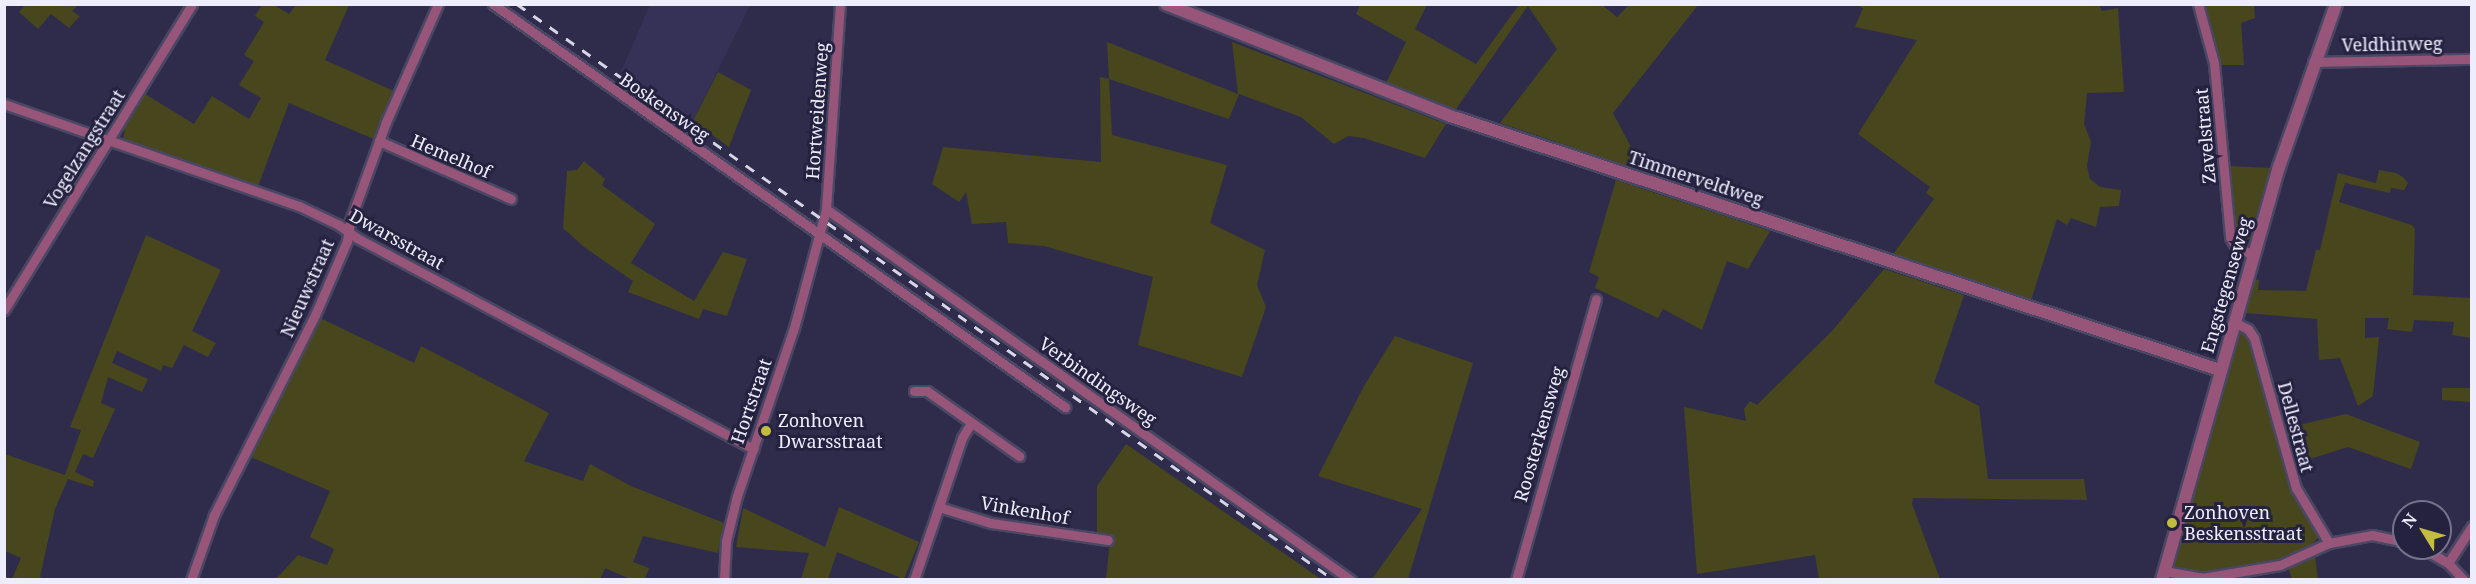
<!DOCTYPE html>
<html>
<head>
<meta charset="utf-8">
<style>
  body { margin:0 }
  #map { position:relative; width:2476px; height:584px; overflow:hidden; background:#2f2c4b; font-family:"Noto Serif",serif }
  div>[style] { position:absolute }
  [style*='--x'] { left:calc(var(--x)*1px); top:calc(var(--y)*1px); width:calc(var(--w)*1px); rotate:calc(var(--a)*1deg) }
  .built>* { inset:0; background:#353157 }
  .green>* { inset:0; background:#48461c }
  .roads { filter:drop-shadow(2px 0 #4a4764) drop-shadow(-2px 0 #4a4764) drop-shadow(0 2px #4a4764) drop-shadow(0 -2px #4a4764) }
  .minor>* { height:9px; margin:-4.5px; padding:0 4.5px; transform-origin:4.5px; border-radius:4.5px; background:#975679 }
  .tertiary>* { height:12px; margin:-6px; padding:0 6px; transform-origin:6px; border-radius:6px; background:#975679 }
  .rail>* { height:3px; margin-top:-1.5px; transform-origin:0; background:repeating-linear-gradient(90deg,#d7d6e8 0 10px,transparent 0 20px) }
  .dots>* { width:16px; height:16px; translate:-50% -50%; box-sizing:border-box; border:3px solid #252240; border-radius:50% }
  span { translate:-50% -50%; white-space:nowrap; text-align:center; line-height:1.15; -webkit-text-stroke:6px #252240; paint-order:stroke }
  .street-label { font-size:18px; color:#eeedfe }
  .poi-label { font-size:18px; color:#eeedfe }
  .left { translate:0 -50%; text-align:left }
  .frame { position:absolute; inset:0; border:6px solid #eeedfe; pointer-events:none }
  .north { position:absolute; left:2392px; top:500px; width:60px; height:60px; box-sizing:border-box; background:#252240; border:2px solid #75738c; border-radius:50%; rotate:307deg; font-size:16px; font-weight:700; line-height:24px; text-align:center; color:#eeedfe }
  .north::after { content:''; display:block; margin:auto; width:21px; height:27px; background:#c2bd3f; clip-path:polygon(50% 0,100% 100%,50% 72%,0 100%) }
</style>
</head>
<body>
<div id="map">
  <div class="built">
    <div style="clip-path:polygon(650px 5px,750px 5px,693px 121px,621px 71px)"></div>
  </div>
  <div class="green">
    <div style="clip-path:polygon(26px 4px,78px 5px,72px 11px,80px 16px,69px 28px,51px 14px,38px 29px,19px 12px)"></div>
    <div style="clip-path:polygon(262px 5px,274px 5px,289px 14px,296px 5px,349px 5px,325px 60px,396px 92px,376px 140px,289px 103px,257px 189px,123px 140px,125px 128px,145px 94px,194px 124px,212px 96px,249px 119px,261px 98px,239px 85px,254px 61px,244px 55px,264px 22px,255px 16px)"></div>
    <div style="clip-path:polygon(1360px 5px,1427px 5px,1415px 29px,1476px 64px,1519px 5px,1602px 5px,1617px 17px,1629px 5px,1698px 5px,1613px 113px,1632px 149px,1637px 169px,1500px 123px,1557px 49px,1528px 6px,1456px 109px,1386px 83px,1406px 42px,1356px 14px)"></div>
    <div style="clip-path:polygon(2099px 5px,2102px 11px,2118px 8px,2124px 92px,2087px 93px,2084px 124px,2091px 142px,2087px 166px,2090px 179px,2100px 187px,2121px 190px,2119px 206px,2100px 207px,2096px 227px,2071px 218px,2067px 225px,2057px 219px,2031px 300px,1893px 254px,1934px 199px,1926px 193px,1930px 187px,1858px 134px,1917px 40px,1855px 27px,1863px 8px,1856px 5px)"></div>
    <div style="clip-path:polygon(2205px 5px,2254px 5px,2255px 18px,2241px 23px,2244px 65px,2218px 65px)"></div>
    <div style="clip-path:polygon(1107px 42px,1238px 94px,1232px 42px,1446px 124px,1425px 158px,1364px 138px,1348px 136px,1334px 144px,1301px 117px,1239px 94px,1229px 119px,1109px 79px,1112px 135px,1227px 165px,1210px 223px,1265px 250px,1257px 285px,1266px 307px,1242px 377px,1138px 345px,1153px 277px,1044px 246px,1008px 243px,1006px 222px,972px 224px,966px 192px,959px 202px,932px 184px,943px 147px,1101px 162px,1100px 77px,1109px 79px)"></div>
    <div style="clip-path:polygon(718px 72px,751px 90px,729px 147px,693px 121px)"></div>
    <div style="clip-path:polygon(584px 161px,605px 179px,602px 185px,655px 224px,631px 263px,694px 301px,723px 252px,747px 259px,727px 316px,703px 309px,699px 319px,628px 292px,633px 281px,584px 247px,563px 228px,567px 171px,577px 170px)"></div>
    <div style="clip-path:polygon(2229px 166px,2271px 168px,2249px 239px,2243px 243px,2235px 238px)"></div>
    <div style="clip-path:polygon(2379px 170px,2396px 173px,2403px 177px,2408px 183px,2404px 190px,2391px 188px,2390px 193px,2345px 183px,2339px 202px,2412px 225px,2415px 229px,2413px 295px,2471px 298px,2471px 338px,2452px 335px,2454px 322px,2414px 320px,2412px 332px,2387px 329px,2389px 318px,2365px 318px,2365px 338px,2379px 337px,2373px 396px,2358px 406px,2340px 358px,2319px 360px,2317px 319px,2244px 313px,2252px 279px,2259px 280px,2258px 290px,2306px 291px,2316px 250px,2320px 250px,2338px 173px,2376px 183px)"></div>
    <div style="clip-path:polygon(1616px 180px,1770px 231px,1748px 269px,1727px 261px,1702px 330px,1663px 309px,1658px 318px,1595px 288px,1599px 277px,1589px 272px)"></div>
    <div style="clip-path:polygon(146px 235px,221px 270px,192px 331px,216px 343px,208px 357px,184px 345px,172px 368px,163px 365px,161px 371px,117px 351px,112px 363px,148px 379px,142px 392px,108px 377px,101px 403px,115px 409px,93px 458px,83px 454px,75px 472px,94px 481px,93px 487px,68px 479px,55px 509px,40px 577px,44px 579px,5px 579px,5px 576px,12px 579px,21px 558px,5px 551px,5px 454px,65px 475px,81px 430px,70px 427px)"></div>
    <div style="clip-path:polygon(1884px 269px,1964px 295px,1934px 383px,1979px 406px,1988px 479px,2084px 479px,2087px 500px,1913px 498px,1912px 504px,1940px 579px,1819px 579px,1815px 555px,1697px 574px,1684px 407px,1746px 421px,1744px 409px,1750px 401px,1757px 405px,1832px 331px)"></div>
    <div style="clip-path:polygon(318px 317px,414px 363px,421px 346px,549px 413px,524px 461px,583px 481px,590px 464px,631px 486px,724px 523px,718px 553px,643px 536px,633px 562px,649px 568px,645px 579px,630px 579px,605px 568px,600px 580px,276px 579px,298px 555px,327px 565px,334px 549px,310px 537px,330px 491px,251px 457px)"></div>
    <div style="clip-path:polygon(2242px 332px,2250px 336px,2291px 487px,2319px 536px,2310px 547px,2261px 565px,2203px 573px,2181px 570px,2171px 564px,2237px 335px)"></div>
    <div style="clip-path:polygon(1395px 336px,1473px 363px,1408px 579px,1372px 579px,1422px 509px,1318px 476px,1364px 386px)"></div>
    <div style="clip-path:polygon(2471px 360px,2471px 402px,2442px 400px,2442px 388px,2470px 388px)"></div>
    <div style="clip-path:polygon(2346px 414px,2420px 442px,2411px 469px,2348px 447px,2294px 464px,2286px 428px)"></div>
    <div style="clip-path:polygon(1126px 444px,1321px 579px,1106px 579px,1110px 540px,1097px 532px,1097px 486px)"></div>
    <div style="clip-path:polygon(839px 507px,919px 542px,904px 579px,837px 552px,828px 579px,801px 579px,809px 553px,736px 547px,743px 508px,825px 547px)"></div>
    <div style="clip-path:polygon(2315px 556px,2318px 579px,2292px 579px,2288px 567px)"></div>
  </div>
  <div class="roads">
    <div class="minor">
      <div style="--x:493;--y:4;--w:700;--a:35.17"></div>
      <div style="--x:2198;--y:4;--w:61;--a:74.8"></div>
      <div style="--x:2214;--y:63;--w:175;--a:84.7"></div>
      <div style="--x:2230;--y:237;--w:10;--a:61"></div>
      <div style="--x:2235;--y:246;--w:20;--a:27"></div>
      <div style="--x:2313;--y:62;--w:159;--a:-1.1"></div>
      <div style="--x:4;--y:104;--w:312;--a:19.1"></div>
      <div style="--x:299;--y:206;--w:44;--a:25.4"></div>
      <div style="--x:339;--y:225;--w:22;--a:36"></div>
      <div style="--x:357;--y:238;--w:449;--a:28"></div>
      <div style="--x:379;--y:141;--w:144;--a:23.7"></div>
      <div style="--x:826;--y:209;--w:643;--a:35.25"></div>
      <div style="--x:4;--y:310;--w:359;--a:-58.4"></div>
      <div style="--x:2234;--y:322;--w:16;--a:27"></div>
      <div style="--x:2248;--y:329;--w:11;--a:56"></div>
      <div style="--x:2254;--y:338;--w:156;--a:74.4"></div>
      <div style="--x:2296;--y:488;--w:64;--a:59"></div>
      <div style="--x:914;--y:391;--w:13;--a:0"></div>
      <div style="--x:927;--y:391;--w:113;--a:35.2"></div>
      <div style="--x:939;--y:507;--w:54;--a:17.1"></div>
      <div style="--x:991;--y:523;--w:118;--a:8.3"></div>
      <div style="--x:2422;--y:548;--w:30;--a:30"></div>
      <div style="--x:2448;--y:563;--w:23;--a:47"></div>
      <div style="--x:2448;--y:563;--w:44;--a:-57"></div>
      <div style="--x:2164;--y:571;--w:39;--a:10"></div>
      <div style="--x:2202;--y:578;--w:79;--a:-9.5"></div>
      <div style="--x:2280;--y:565;--w:54;--a:-24.2"></div>
      <div style="--x:2329;--y:543;--w:44;--a:-10.5"></div>
      <div style="--x:2372;--y:535;--w:33;--a:12"></div>
      <div style="--x:191;--y:580;--w:69;--a:-70.5"></div>
      <div style="--x:214;--y:515;--w:224;--a:-63.2"></div>
      <div style="--x:315;--y:315;--w:81;--a:-66.6"></div>
      <div style="--x:347;--y:241;--w:20;--a:-81"></div>
      <div style="--x:350;--y:221;--w:105;--a:-70"></div>
      <div style="--x:386;--y:122;--w:129;--a:-66.2"></div>
      <div style="--x:724;--y:580;--w:39;--a:-87"></div>
      <div style="--x:726;--y:541;--w:46;--a:-76.3"></div>
      <div style="--x:737;--y:496;--w:177;--a:-71.3"></div>
      <div style="--x:794;--y:328;--w:123;--a:-74.9"></div>
      <div style="--x:826;--y:209;--w:205;--a:-86.1"></div>
      <div style="--x:914;--y:580;--w:150;--a:-71.3"></div>
      <div style="--x:962;--y:438;--w:17;--a:-59"></div>
      <div style="--x:1516;--y:580;--w:292;--a:-74.1"></div>
    </div>
    <div class="tertiary">
      <div style="--x:1166;--y:4;--w:305;--a:21.5"></div>
      <div style="--x:1450;--y:116;--w:811;--a:18.26"></div>
      <div style="--x:2162;--y:580;--w:429;--a:-74.2"></div>
      <div style="--x:2279;--y:167;--w:173;--a:-70.7"></div>
    </div>
  </div>
  <div class="rail">
    <div style="--x:517;--y:4;--w:1000;--a:35.18"></div>
  </div>
  <div class="dots">
    <div style="left:766px;top:431px;background:#c2bd3f"></div>
    <div style="left:2172px;top:523px;background:#c2bd3f"></div>
  </div>
  <div class="street-label">
    <span style="left:2392px;top:44px;rotate:-1deg">Veldhinweg</span>
    <span style="left:665px;top:107px;rotate:35deg">Boskensweg</span>
    <span style="left:817px;top:111px;rotate:-86deg">Hortweidenweg</span>
    <span style="left:2205px;top:136px;rotate:-95deg">Zavelstraat</span>
    <span style="left:84px;top:149px;rotate:-58deg">Vogelzangstraat</span>
    <span style="left:451px;top:156px;rotate:23deg">Hemelhof</span>
    <span style="left:1696px;top:178px;rotate:18deg">Timmerveldweg</span>
    <span style="left:397px;top:239px;rotate:29deg">Dwarsstraat</span>
    <span style="left:2226px;top:285px;rotate:-74deg">Engstegenseweg</span>
    <span style="left:307px;top:288px;rotate:-66deg">Nieuwstraat</span>
    <span style="left:1098px;top:381px;rotate:35deg">Verbindingsweg</span>
    <span style="left:751px;top:401px;rotate:-71deg">Hortstraat</span>
    <span style="left:2296px;top:427px;rotate:75deg">Dellestraat</span>
    <span style="left:1539px;top:434px;rotate:-74deg">Roosterkensweg</span>
    <span style="left:1025px;top:510px;rotate:10deg">Vinkenhof</span>
  </div>
  <div class="poi-label">
    <span class="left" style="left:778px;top:431px">Zonhoven<br>Dwarsstraat</span>
    <span class="left" style="left:2184px;top:523px">Zonhoven<br>Beskensstraat</span>
  </div>
  <div class="frame"></div>
  <div class="north">N</div>
</div>
</body>
</html>
